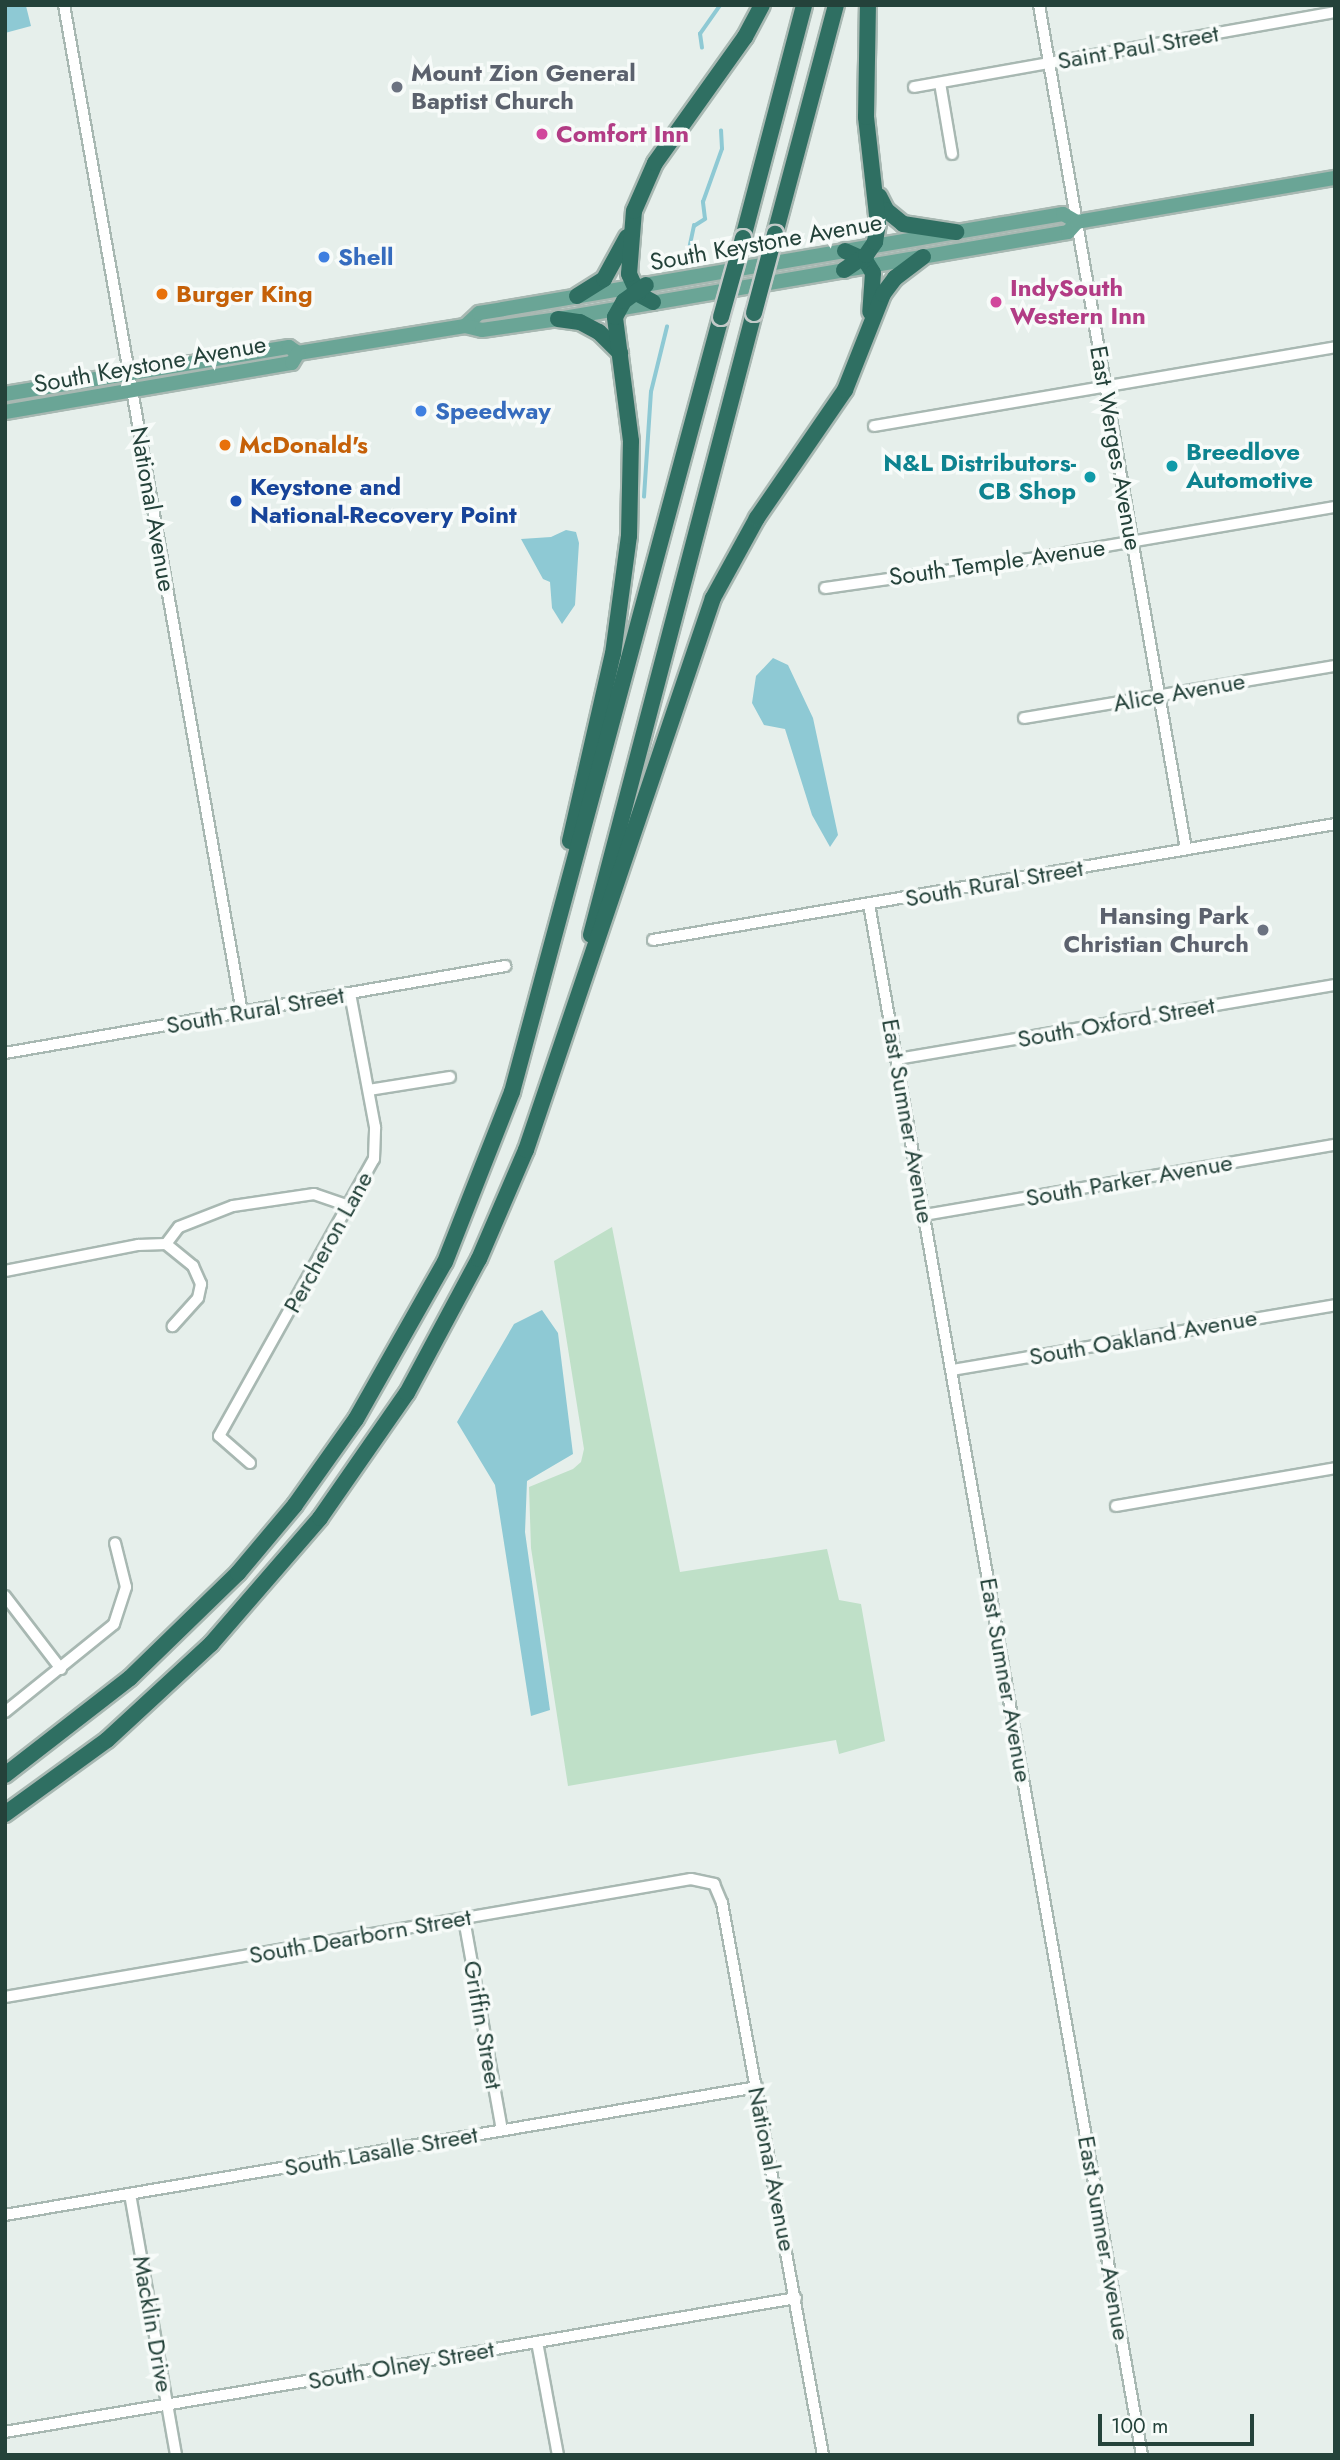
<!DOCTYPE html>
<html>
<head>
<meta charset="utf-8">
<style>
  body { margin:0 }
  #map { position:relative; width:1340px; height:2460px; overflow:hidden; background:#e6efeb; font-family:Jost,sans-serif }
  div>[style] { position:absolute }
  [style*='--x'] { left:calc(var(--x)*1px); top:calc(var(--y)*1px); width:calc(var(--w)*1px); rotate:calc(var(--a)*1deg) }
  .green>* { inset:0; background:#bfe0c8 }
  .water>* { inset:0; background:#8ec9d4 }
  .stream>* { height:3.5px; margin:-1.75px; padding:0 1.75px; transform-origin:1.75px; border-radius:1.75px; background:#8ec9d4 }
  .roads { filter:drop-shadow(2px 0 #a8b8b2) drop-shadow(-2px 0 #a8b8b2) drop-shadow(0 2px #a8b8b2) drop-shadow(0 -2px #a8b8b2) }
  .minor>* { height:10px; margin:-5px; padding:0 5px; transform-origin:5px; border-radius:5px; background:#fff }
  .major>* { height:14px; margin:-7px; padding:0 7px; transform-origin:7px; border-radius:7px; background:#6aa596 }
  .highway>* { height:16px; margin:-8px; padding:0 8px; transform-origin:8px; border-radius:8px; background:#2f6f62 }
  .bridges { filter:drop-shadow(2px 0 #c2cac8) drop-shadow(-2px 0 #c2cac8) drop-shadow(0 2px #c2cac8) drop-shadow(0 -2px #c2cac8) }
  .highway-bridge>* { height:16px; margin:-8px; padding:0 8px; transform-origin:8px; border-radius:8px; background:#2f6f62 }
  .dots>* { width:19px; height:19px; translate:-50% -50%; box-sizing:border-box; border:4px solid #f7fbf9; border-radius:50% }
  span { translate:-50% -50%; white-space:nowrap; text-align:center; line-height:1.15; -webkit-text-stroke:7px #f7fbf9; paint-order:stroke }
  .street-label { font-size:24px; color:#24423a }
  .worship-label { font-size:24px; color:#5b616d; font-weight:700 }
  .left { translate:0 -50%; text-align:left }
  .right { translate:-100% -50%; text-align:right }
  .hotel-label { font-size:24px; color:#b23c85; font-weight:700 }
  .shop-label { font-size:24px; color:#366cbe; font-weight:700 }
  .food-label { font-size:24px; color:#c56008; font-weight:700 }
  .culture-label { font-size:24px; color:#0d838f; font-weight:700 }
  .transit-label { font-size:24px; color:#164399; font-weight:700 }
  .frame { position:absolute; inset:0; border:7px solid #24423a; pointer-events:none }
  .scale { position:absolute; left:1098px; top:2414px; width:156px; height:32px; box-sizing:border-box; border:4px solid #24423a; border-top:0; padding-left:9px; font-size:21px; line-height:24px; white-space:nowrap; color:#24423a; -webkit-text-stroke:5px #f7fbf9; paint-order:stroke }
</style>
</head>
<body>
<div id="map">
  <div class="green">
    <div style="clip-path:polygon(612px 1227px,680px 1572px,827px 1549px,839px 1600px,861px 1604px,885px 1741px,839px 1754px,836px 1740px,568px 1786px,531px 1548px,529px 1487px,573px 1469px,581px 1462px,584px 1449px,554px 1261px)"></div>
  </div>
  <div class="water">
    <div style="clip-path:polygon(26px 6px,31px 26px,5px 33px,5px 7px)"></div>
    <div style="clip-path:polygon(566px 530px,576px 532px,579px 543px,575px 605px,562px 624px,552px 608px,550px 582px,543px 579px,521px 539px,551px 537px)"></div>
    <div style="clip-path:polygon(773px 658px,788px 665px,813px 718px,838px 835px,830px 847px,812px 815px,785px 729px,764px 725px,752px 703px,756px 676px)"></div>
    <div style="clip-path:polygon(542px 1310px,558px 1333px,573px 1454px,527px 1481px,525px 1532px,550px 1710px,531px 1716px,495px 1485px,457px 1422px,514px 1324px)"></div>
  </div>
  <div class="stream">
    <div style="--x:702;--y:48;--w:14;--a:-98"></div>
    <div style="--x:700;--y:34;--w:35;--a:-55"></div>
    <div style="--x:688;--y:254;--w:29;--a:-78"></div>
    <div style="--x:694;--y:226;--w:13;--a:-32"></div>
    <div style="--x:705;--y:219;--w:17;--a:-97"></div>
    <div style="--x:703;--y:202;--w:56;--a:-70.3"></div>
    <div style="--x:722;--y:149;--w:18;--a:-93"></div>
    <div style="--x:644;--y:497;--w:105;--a:-86.2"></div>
    <div style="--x:651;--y:392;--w:67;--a:-76.2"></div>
  </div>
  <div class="roads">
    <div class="minor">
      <div style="--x:64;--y:5;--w:1023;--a:79.98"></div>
      <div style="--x:1039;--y:5;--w:857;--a:80.12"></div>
      <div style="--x:940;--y:83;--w:72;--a:80.4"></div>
      <div style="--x:914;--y:87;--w:428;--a:-10.1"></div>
      <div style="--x:874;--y:426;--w:468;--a:-9.7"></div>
      <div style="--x:825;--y:588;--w:207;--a:-8.1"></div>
      <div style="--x:1030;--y:559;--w:309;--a:-9.7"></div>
      <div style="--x:1024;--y:718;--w:315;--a:-9.5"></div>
      <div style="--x:869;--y:904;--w:1575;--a:80.02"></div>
      <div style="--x:653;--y:940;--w:692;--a:-9.65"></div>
      <div style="--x:5;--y:1053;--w:508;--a:-9.87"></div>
      <div style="--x:897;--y:1059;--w:444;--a:-9.6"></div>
      <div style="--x:369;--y:1090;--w:82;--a:-9.1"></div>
      <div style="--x:924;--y:1215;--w:417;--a:-9.7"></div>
      <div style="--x:166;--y:1244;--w:35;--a:39"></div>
      <div style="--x:193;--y:1266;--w:20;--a:66"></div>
      <div style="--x:201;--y:1284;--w:14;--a:102"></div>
      <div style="--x:198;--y:1298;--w:38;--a:132"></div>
      <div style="--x:5;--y:1271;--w:136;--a:-11.1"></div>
      <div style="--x:138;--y:1245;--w:28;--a:-2"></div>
      <div style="--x:166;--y:1244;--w:21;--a:-53"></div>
      <div style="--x:179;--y:1227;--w:58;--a:-21.3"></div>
      <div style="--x:233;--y:1206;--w:82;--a:-8.4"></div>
      <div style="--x:314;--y:1194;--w:37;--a:19"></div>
      <div style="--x:952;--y:1370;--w:388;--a:-9.6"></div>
      <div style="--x:250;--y:1463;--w:41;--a:-138.9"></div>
      <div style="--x:219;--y:1436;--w:317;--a:-60.8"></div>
      <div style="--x:374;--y:1159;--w:32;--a:-88"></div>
      <div style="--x:375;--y:1127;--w:136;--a:-100.6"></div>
      <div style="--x:1116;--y:1506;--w:222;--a:-9.8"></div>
      <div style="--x:5;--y:1596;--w:92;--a:52.5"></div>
      <div style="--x:5;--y:1712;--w:140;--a:-38.9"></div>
      <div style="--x:114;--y:1624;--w:39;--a:-72"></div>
      <div style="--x:126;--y:1587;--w:45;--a:-104"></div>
      <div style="--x:464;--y:1919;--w:214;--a:79.8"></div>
      <div style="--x:5;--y:1997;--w:696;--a:-9.76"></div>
      <div style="--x:691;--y:1879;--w:24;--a:12"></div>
      <div style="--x:714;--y:1884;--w:21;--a:67"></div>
      <div style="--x:722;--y:1903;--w:561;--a:79.63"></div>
      <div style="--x:130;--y:2194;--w:265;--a:80"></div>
      <div style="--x:5;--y:2215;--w:763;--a:-9.66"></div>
      <div style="--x:537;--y:2342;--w:115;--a:79.5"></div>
      <div style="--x:5;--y:2432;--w:802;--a:-9.61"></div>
    </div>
    <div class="major">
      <div style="--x:465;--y:326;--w:19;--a:-43"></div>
      <div style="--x:479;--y:313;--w:24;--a:-9"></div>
      <div style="--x:503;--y:309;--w:568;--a:-9.63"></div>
      <div style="--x:1063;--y:214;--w:16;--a:30"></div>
      <div style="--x:5;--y:394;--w:288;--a:-9.4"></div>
      <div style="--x:289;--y:347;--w:11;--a:34"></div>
      <div style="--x:298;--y:353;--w:169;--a:-9.2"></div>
      <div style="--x:465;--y:326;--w:17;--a:13"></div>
      <div style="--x:482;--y:330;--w:77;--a:-8.2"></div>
      <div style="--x:558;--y:319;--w:517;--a:-9.68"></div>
      <div style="--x:1068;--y:232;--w:13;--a:-48"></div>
      <div style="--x:1077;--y:222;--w:262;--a:-9.7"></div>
      <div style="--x:5;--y:412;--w:291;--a:-9.7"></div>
      <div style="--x:292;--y:363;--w:12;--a:-59"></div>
    </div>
    <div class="highway">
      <div style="--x:879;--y:196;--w:16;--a:63"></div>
      <div style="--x:886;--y:210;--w:22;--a:39"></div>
      <div style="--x:903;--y:224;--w:54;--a:8.6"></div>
      <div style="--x:775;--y:234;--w:237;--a:-75.1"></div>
      <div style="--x:743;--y:238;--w:241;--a:-75.3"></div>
      <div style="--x:845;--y:251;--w:22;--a:24"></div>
      <div style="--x:865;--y:260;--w:15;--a:58"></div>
      <div style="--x:873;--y:273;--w:39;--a:94"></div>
      <div style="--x:844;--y:270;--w:27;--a:-34"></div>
      <div style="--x:866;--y:255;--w:16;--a:-55"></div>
      <div style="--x:875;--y:242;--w:18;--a:-81"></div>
      <div style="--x:878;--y:224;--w:108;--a:-96.4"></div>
      <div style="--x:866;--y:117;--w:112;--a:-89"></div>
      <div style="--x:577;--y:296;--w:32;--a:-32"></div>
      <div style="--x:604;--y:279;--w:48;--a:-61.3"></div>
      <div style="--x:653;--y:302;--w:17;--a:-152"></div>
      <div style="--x:638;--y:294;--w:22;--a:-114"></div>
      <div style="--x:629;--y:274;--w:63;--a:-85.5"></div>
      <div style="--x:634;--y:211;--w:52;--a:-66.4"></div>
      <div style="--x:655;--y:163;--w:155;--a:-54.5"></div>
      <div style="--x:745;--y:37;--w:36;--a:-62"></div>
      <div style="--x:558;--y:319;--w:22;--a:8"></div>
      <div style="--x:580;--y:322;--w:21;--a:28"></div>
      <div style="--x:599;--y:332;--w:30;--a:45"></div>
      <div style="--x:570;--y:841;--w:192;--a:-77.1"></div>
      <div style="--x:613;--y:654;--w:119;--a:-82.3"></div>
      <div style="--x:629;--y:536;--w:95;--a:-88.8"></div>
      <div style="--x:631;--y:441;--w:125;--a:-97.4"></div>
      <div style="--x:615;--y:317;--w:18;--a:-61"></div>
      <div style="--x:624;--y:301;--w:27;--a:-36"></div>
      <div style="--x:591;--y:935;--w:643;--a:-75.32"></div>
      <div style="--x:5;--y:1775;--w:158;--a:-37.8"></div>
      <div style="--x:130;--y:1678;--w:151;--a:-44.2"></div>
      <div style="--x:238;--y:1573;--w:89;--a:-50"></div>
      <div style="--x:295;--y:1505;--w:105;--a:-54.7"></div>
      <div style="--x:356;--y:1419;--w:180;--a:-60.5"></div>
      <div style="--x:445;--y:1262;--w:183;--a:-68.5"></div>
      <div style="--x:512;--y:1092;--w:803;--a:-74.91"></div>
      <div style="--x:5;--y:1814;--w:126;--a:-36"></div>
      <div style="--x:107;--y:1740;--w:142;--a:-42.7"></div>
      <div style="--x:211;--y:1644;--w:167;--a:-49.1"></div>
      <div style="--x:320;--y:1518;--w:152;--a:-55.2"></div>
      <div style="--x:407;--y:1393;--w:152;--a:-61.8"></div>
      <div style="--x:479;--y:1259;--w:119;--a:-66.7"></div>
      <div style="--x:526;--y:1150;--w:583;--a:-71.29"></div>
      <div style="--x:713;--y:598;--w:91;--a:-61.2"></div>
      <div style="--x:757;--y:518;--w:155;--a:-55.5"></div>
      <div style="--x:845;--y:390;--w:103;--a:-68.4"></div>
      <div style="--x:883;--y:294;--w:20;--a:-53"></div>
      <div style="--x:895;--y:278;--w:35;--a:-37"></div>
    </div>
  </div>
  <div class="bridges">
    <div class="highway-bridge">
      <div style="--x:754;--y:313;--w:82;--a:-75.1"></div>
      <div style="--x:721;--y:317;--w:82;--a:-74.4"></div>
    </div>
  </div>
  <div class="dots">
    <div style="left:397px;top:87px;background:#6b7280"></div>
    <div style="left:542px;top:134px;background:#d1479c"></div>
    <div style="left:324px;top:257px;background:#3f7fe0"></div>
    <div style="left:162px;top:294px;background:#e8710a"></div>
    <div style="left:996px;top:302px;background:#d1479c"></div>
    <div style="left:421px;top:411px;background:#3f7fe0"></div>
    <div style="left:225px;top:445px;background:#e8710a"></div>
    <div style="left:1172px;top:466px;background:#0f9aa8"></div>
    <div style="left:1090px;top:477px;background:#0f9aa8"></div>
    <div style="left:236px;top:501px;background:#1a4fb4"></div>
    <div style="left:1263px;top:930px;background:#6b7280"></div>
  </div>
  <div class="street-label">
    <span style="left:1138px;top:47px;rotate:-10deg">Saint Paul Street</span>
    <span style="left:766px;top:242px;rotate:-10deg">South Keystone Avenue</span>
    <span style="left:150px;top:364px;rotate:-10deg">South Keystone Avenue</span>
    <span style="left:1116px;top:448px;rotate:80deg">East Werges Avenue</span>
    <span style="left:153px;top:509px;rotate:80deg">National Avenue</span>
    <span style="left:997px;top:562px;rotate:-8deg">South Temple Avenue</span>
    <span style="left:1179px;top:692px;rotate:-10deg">Alice Avenue</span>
    <span style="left:994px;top:883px;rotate:-10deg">South Rural Street</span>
    <span style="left:255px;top:1010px;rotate:-10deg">South Rural Street</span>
    <span style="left:1116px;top:1022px;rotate:-10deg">South Oxford Street</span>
    <span style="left:908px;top:1121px;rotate:80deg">East Sumner Avenue</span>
    <span style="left:1129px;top:1180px;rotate:-10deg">South Parker Avenue</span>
    <span style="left:328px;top:1242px;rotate:-61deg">Percheron Lane</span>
    <span style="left:1143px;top:1337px;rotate:-10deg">South Oakland Avenue</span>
    <span style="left:1006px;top:1680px;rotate:80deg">East Sumner Avenue</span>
    <span style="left:360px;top:1936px;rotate:-10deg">South Dearborn Street</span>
    <span style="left:483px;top:2025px;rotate:80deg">Griffin Street</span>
    <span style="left:381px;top:2151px;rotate:-10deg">South Lasalle Street</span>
    <span style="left:772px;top:2169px;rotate:79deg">National Avenue</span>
    <span style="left:1104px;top:2238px;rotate:80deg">East Sumner Avenue</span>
    <span style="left:153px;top:2324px;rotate:80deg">Macklin Drive</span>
    <span style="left:401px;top:2365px;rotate:-10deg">South Olney Street</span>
  </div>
  <div class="worship-label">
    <span class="left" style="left:411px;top:87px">Mount Zion General<br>Baptist Church</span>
    <span class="right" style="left:1249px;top:930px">Hansing Park<br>Christian Church</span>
  </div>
  <div class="hotel-label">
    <span class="left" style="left:556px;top:134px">Comfort Inn</span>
    <span class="left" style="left:1010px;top:302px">IndySouth<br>Western Inn</span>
  </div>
  <div class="shop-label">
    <span class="left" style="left:338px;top:257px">Shell</span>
    <span class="left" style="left:435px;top:411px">Speedway</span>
  </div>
  <div class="food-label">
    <span class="left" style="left:176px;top:294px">Burger King</span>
    <span class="left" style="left:239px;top:445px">McDonald's</span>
  </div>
  <div class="culture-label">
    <span class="left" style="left:1186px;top:466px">Breedlove<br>Automotive</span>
    <span class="right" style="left:1076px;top:477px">N&amp;L Distributors-<br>CB Shop</span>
  </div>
  <div class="transit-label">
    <span class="left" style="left:250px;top:501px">Keystone and<br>National-Recovery Point</span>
  </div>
  <div class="frame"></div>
  <div class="scale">100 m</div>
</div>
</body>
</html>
